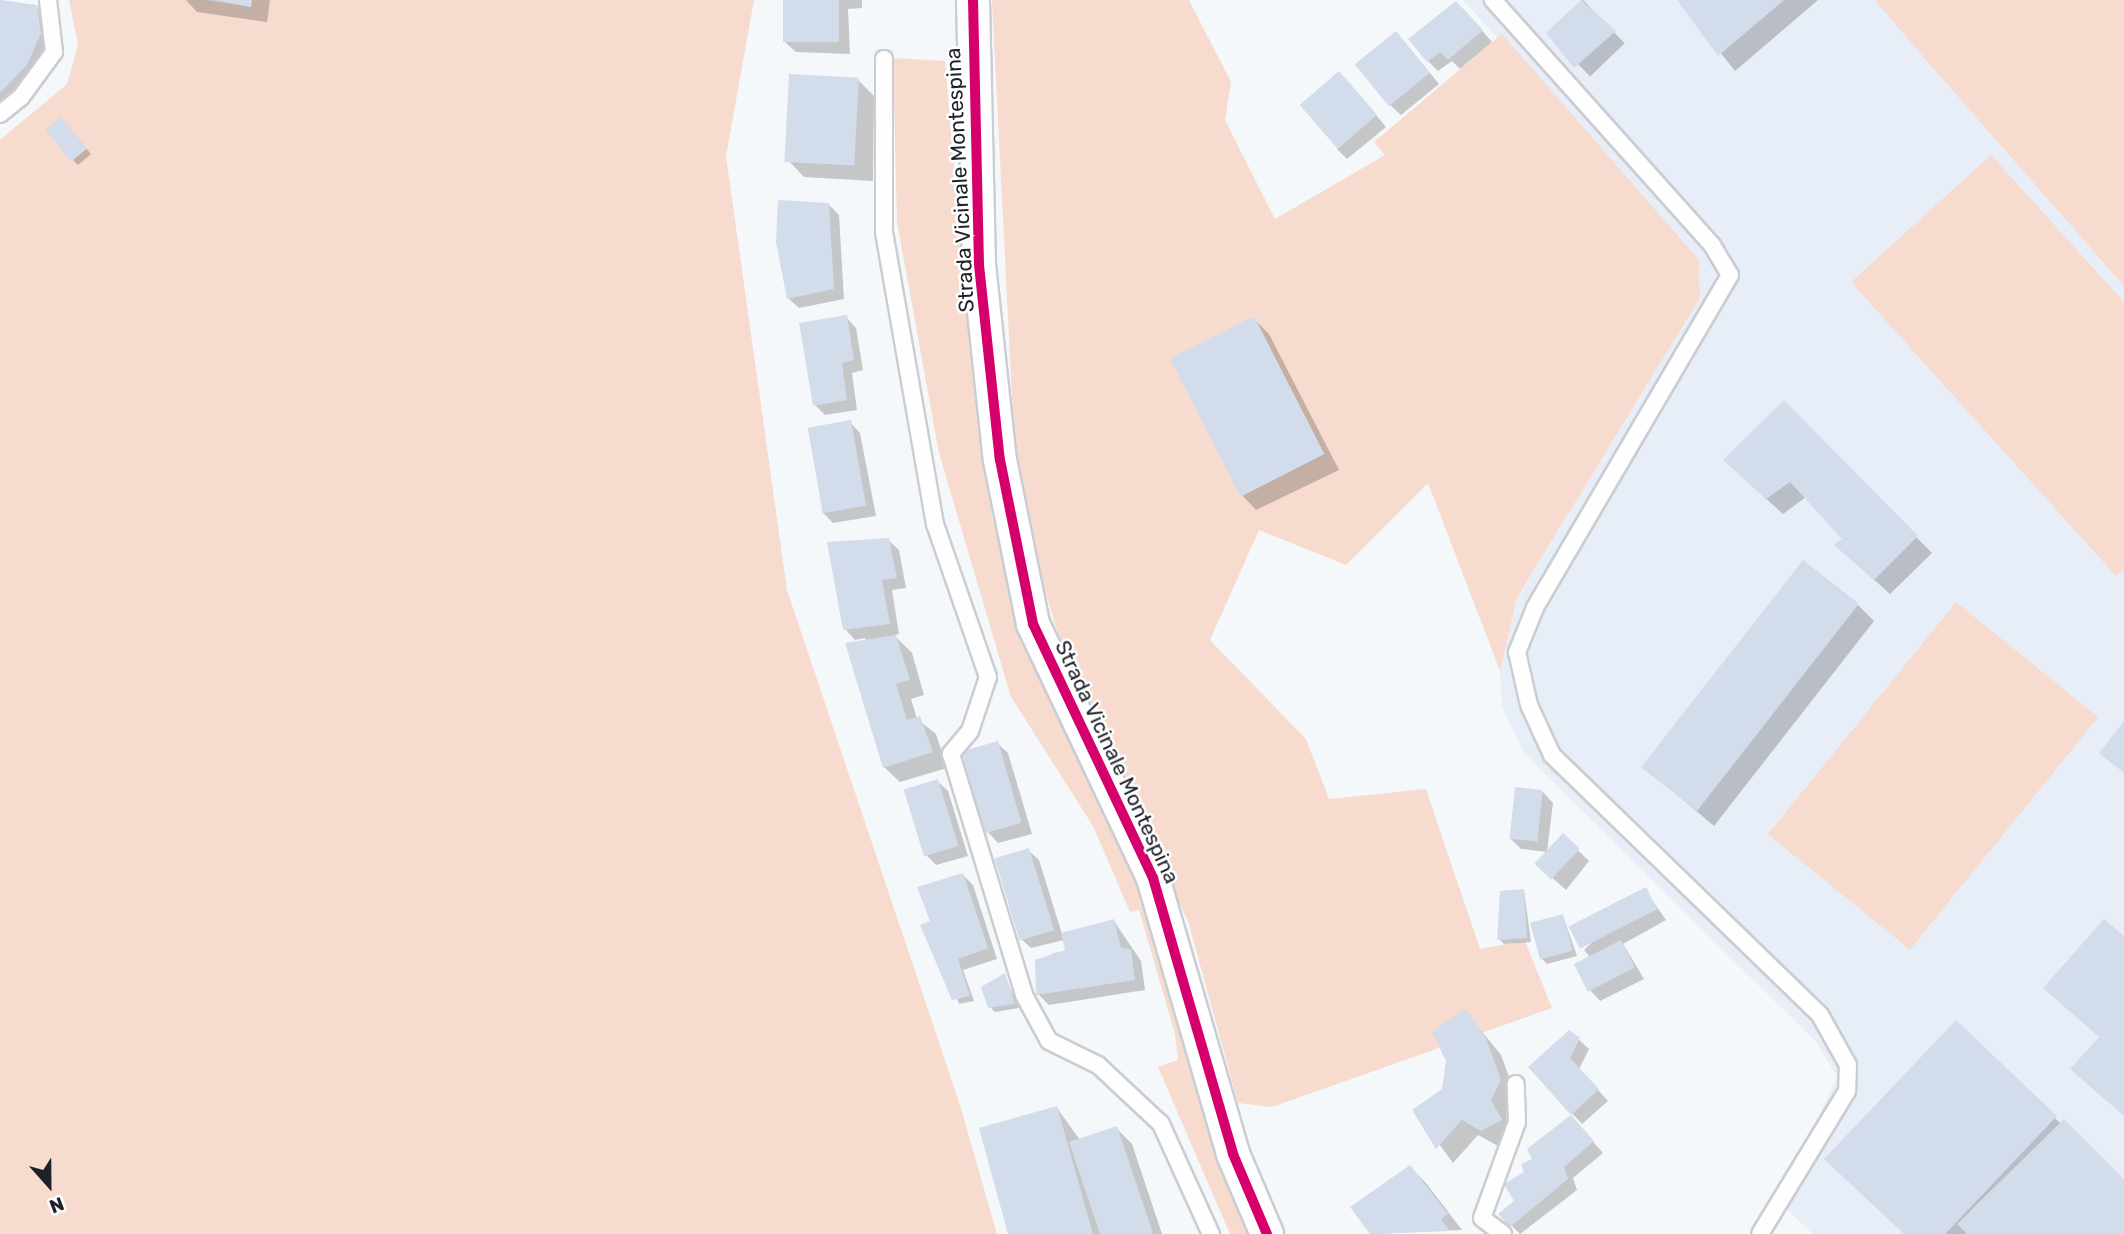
<!DOCTYPE html>
<html>
<head>
<meta charset="utf-8">
<style>
  body { margin:0 }
  #map { position:relative; width:2124px; height:1234px; overflow:hidden; background:#f5f8fb; font-family:Rubik,sans-serif }
  div>[style] { position:absolute }
  [style*='--x'] { left:calc(var(--x)*1px); top:calc(var(--y)*1px); width:calc(var(--w)*1px); rotate:calc(var(--a)*1deg) }
  .built>* { inset:0; background:#e8eef8 }
  .green>* { inset:0; background:#f6dbce; transform-origin:0 0 }
  .shadow>* { inset:0; background:#0003; transform-origin:0 0 }
  .building>* { inset:0; background:#d3dcea; transform-origin:0 0 }
  .roads { filter:drop-shadow(2px 0 #cacdd2) drop-shadow(-2px 0 #cacdd2) drop-shadow(0 2px #cacdd2) drop-shadow(0 -2px #cacdd2) }
  .service>* { height:16px; margin:-8px; padding:0 8px; transform-origin:8px; border-radius:8px; background:#fefefe }
  .minor>* { height:32px; margin:-16px; padding:0 16px; transform-origin:16px; border-radius:16px; background:#fefefe }
  .cycleway>* { height:10px; margin:-5px; padding:0 5px; transform-origin:5px; border-radius:5px; background:#d6006c }
  span { translate:-50% -50%; white-space:nowrap; text-align:center; line-height:1.15; -webkit-text-stroke:5px #fff; paint-order:stroke }
  .street-label { font-size:21px; color:#1d2128 }
  .north { position:absolute; left:14px; top:1150px; width:70px; height:70px; -webkit-text-stroke:5px #fff; paint-order:stroke; rotate:159deg; font-size:19px; font-weight:700; line-height:28px; text-align:center; color:#1d2128 }
  .north::after { content:''; display:block; margin:auto; width:24px; height:32px; background:#1d2128; clip-path:polygon(50% 0,100% 100%,50% 72%,0 100%) }
</style>
</head>
<body>
<div id="map">
  <div class="built">
    <div style="clip-path:polygon(1463px 0,1879px 0,2124px 284px,2124px 1234px,1813px 1234px,1780px 1203px,1837px 1076px,1817px 1043px,1524px 753px,1502px 707px,1500px 671px,1517px 599px,1700px 298px,1699px 260px)"></div>
  </div>
  <div class="green">
    <div style="clip-path:polygon(69px 0,204px 0,251px 7px,252px 0,754px 0,726px 156px,787px 590px,960px 1105px,997px 1234px,0 1234px,0 140px,67px 84px,78px 45px)"></div>
    <div style="clip-path:polygon(992px 0,1189px 0,1231px 82px,1225px 120px,1275px 219px,1385px 155px,1374px 142px,1502px 34px,1699px 260px,1700px 298px,1517px 598px,1500px 671px,1428px 483px,1346px 565px,1259px 530px,1210px 640px,1306px 739px,1329px 799px,1426px 789px,1480px 949px,1525px 941px,1552px 1008px,1272px 1107px,1238px 1103px,1188px 921px,1069px 670px,1017px 498px)"></div>
    <div style="clip-path:polygon(1875px 0,2124px 0,2124px 286px,1913px 45px)"></div>
    <div style="clip-path:polygon(893px 58px,945px 61px,969px 344px,993px 521px,1047px 695px,1137px 871px,1257px 1234px,1230px 1234px,1158px 1067px,1178px 1060px,1175px 1034px,1139px 910px,1130px 912px,1093px 826px,1011px 697px,939px 453px,897px 222px)"></div>
    <div style="clip-path:polygon(1991px 155px,2124px 302px,2124px 569px,2116px 576px,1851px 282px)"></div>
    <div style="left:1956px;top:602px;width:183px;height:299px;rotate:39deg"></div>
  </div>
  <div class="shadow">
    <div style="clip-path:polygon(0 0,36px 6px,47px 17px,51px 44px,0 119px)"></div>
    <div style="clip-path:polygon(186px 0,270px 0,267px 22px,197px 12px)"></div>
    <div style="clip-path:polygon(785px 0,862px 0,862px 8px,848px 9px,850px 54px,796px 52px,785px 42px)"></div>
    <div style="left:1583px;top:0;width:60px;height:48px;rotate:46deg"></div>
    <div style="clip-path:polygon(1679px 0,1818px 0,1735px 71px)"></div>
    <div style="clip-path:polygon(1467px 13px,1492px 42px,1460px 69px,1452px 61px,1438px 71px,1428px 61px)"></div>
    <div style="clip-path:polygon(1406px 44px,1439px 84px,1401px 115px,1390px 105px)"></div>
    <div style="clip-path:polygon(858px 80px,874px 96px,873px 181px,804px 177px,789px 161px)"></div>
    <div style="clip-path:polygon(1350px 84px,1386px 127px,1347px 159px,1337px 149px)"></div>
    <div style="clip-path:polygon(66px 124px,91px 154px,78px 165px,73px 160px)"></div>
    <div style="clip-path:polygon(828px 204px,839px 215px,844px 299px,799px 308px,788px 298px)"></div>
    <div style="clip-path:polygon(846px 317px,856px 328px,863px 370px,852px 373px,857px 410px,825px 415px,815px 405px)"></div>
    <div style="clip-path:polygon(1253px 318px,1269px 334px,1339px 470px,1256px 510px,1241px 494px,1172px 358px)"></div>
    <div style="clip-path:polygon(1784px 403px,1932px 553px,1890px 594px,1852px 560px,1845px 539px,1806px 497px,1783px 514px,1741px 476px)"></div>
    <div style="clip-path:polygon(850px 422px,860px 433px,876px 516px,833px 523px,822px 512px)"></div>
    <div style="clip-path:polygon(888px 540px,899px 550px,906px 588px,892px 590px,899px 634px,894px 635px,912px 653px,924px 695px,911px 699px,917px 719px,936px 734px,947px 768px,900px 782px,884px 767px,865px 638px,855px 640px,845px 629px)"></div>
    <div style="clip-path:polygon(1858px 605px,1874px 621px,1714px 826px,1643px 766px)"></div>
    <div style="clip-path:polygon(997px 743px,1008px 753px,1032px 834px,998px 843px,988px 832px)"></div>
    <div style="clip-path:polygon(937px 781px,948px 791px,968px 856px,936px 865px,926px 855px)"></div>
    <div style="clip-path:polygon(1543px 792px,1553px 803px,1547px 852px,1521px 849px,1511px 839px)"></div>
    <div style="clip-path:polygon(1563px 836px,1589px 861px,1566px 890px,1549px 875px)"></div>
    <div style="clip-path:polygon(1028px 850px,1039px 860px,1062px 934px,1114px 921px,1141px 961px,1145px 990px,1049px 1005px,1038px 994px,1053px 953px,1067px 952px,1064px 940px,1031px 948px,1020px 938px)"></div>
    <div style="clip-path:polygon(963px 875px,973px 885px,997px 959px,963px 970px,974px 1001px,959px 1004px,933px 922px)"></div>
    <div style="clip-path:polygon(1645px 890px,1666px 920px,1623px 944px,1644px 979px,1600px 1001px,1590px 990px,1590px 957px,1584px 950px)"></div>
    <div style="clip-path:polygon(1524px 891px,1531px 942px,1504px 944px,1499px 939px)"></div>
    <div style="clip-path:polygon(1563px 916px,1577px 956px,1547px 964px,1542px 959px)"></div>
    <div style="clip-path:polygon(1005px 976px,1019px 1008px,995px 1012px,990px 1007px)"></div>
    <div style="clip-path:polygon(1466px 1012px,1501px 1055px,1516px 1096px,1506px 1117px,1516px 1136px,1498px 1146px,1478px 1135px,1453px 1163px,1414px 1110px,1444px 1090px)"></div>
    <div style="clip-path:polygon(1957px 1023px,2124px 1185px,2124px 1234px,1905px 1234px)"></div>
    <div style="clip-path:polygon(1578px 1039px,1589px 1049px,1579px 1069px,1608px 1101px,1582px 1124px,1530px 1068px)"></div>
    <div style="clip-path:polygon(1057px 1108px,1080px 1140px,1116px 1128px,1132px 1144px,1162px 1234px,1010px 1234px)"></div>
    <div style="clip-path:polygon(1581px 1128px,1603px 1153px,1573px 1178px,1577px 1190px,1520px 1234px,1500px 1214px,1516px 1201px,1534px 1160px)"></div>
    <div style="clip-path:polygon(1410px 1167px,1426px 1183px,1462px 1230px,1373px 1234px,1353px 1207px)"></div>
  </div>
  <div class="building">
    <div style="clip-path:polygon(0 0,37px 5px,41px 33px,27px 65px,0 93px)"></div>
    <div style="clip-path:polygon(215px 0,252px 0,251px 7px)"></div>
    <div style="left:783px;top:0;width:56px;height:42px"></div>
    <div style="clip-path:polygon(1581px 0,1616px 31px,1574px 68px,1546px 33px)"></div>
    <div style="clip-path:polygon(1677px 0,1784px 0,1718px 56px)"></div>
    <div style="clip-path:polygon(1456px 1px,1483px 30px,1448px 60px,1440px 52px,1427px 62px,1408px 39px)"></div>
    <div style="left:1396px;top:31px;width:54px;height:53px;rotate:51deg"></div>
    <div style="left:1339px;top:71px;width:58px;height:52px;rotate:49deg"></div>
    <div style="left:789px;top:74px;width:70px;height:88px;rotate:3deg"></div>
    <div style="left:61px;top:117px;width:41px;height:20px;rotate:51deg"></div>
    <div style="clip-path:polygon(778px 200px,829px 203px,834px 289px,787px 299px,776px 242px)"></div>
    <div style="clip-path:polygon(847px 315px,854px 360px,842px 363px,847px 400px,813px 406px,799px 323px)"></div>
    <div style="left:1254px;top:316px;width:155px;height:94px;rotate:63deg"></div>
    <div style="clip-path:polygon(1784px 400px,1918px 536px,1874px 580px,1834px 545px,1842px 539px,1790px 482px,1766px 499px,1723px 460px)"></div>
    <div style="left:851px;top:420px;width:87px;height:44px;rotate:80deg"></div>
    <div style="clip-path:polygon(889px 538px,897px 578px,882px 580px,890px 624px,843px 630px,827px 542px)"></div>
    <div style="left:1803px;top:560px;width:71px;height:263px;rotate:38deg"></div>
    <div style="clip-path:polygon(896px 635px,910px 680px,896px 684px,907px 720px,920px 716px,933px 752px,883px 768px,845px 643px)"></div>
    <div style="clip-path:polygon(2124px 721px,2124px 773px,2099px 753px)"></div>
    <div style="left:998px;top:741px;width:85px;height:38px;rotate:74deg"></div>
    <div style="left:938px;top:779px;width:70px;height:36px;rotate:73deg"></div>
    <div style="left:1515px;top:787px;width:28px;height:52px;rotate:6deg"></div>
    <div style="left:1563px;top:833px;width:23px;height:42px;rotate:43deg"></div>
    <div style="left:1029px;top:848px;width:86px;height:36px;rotate:73deg"></div>
    <div style="clip-path:polygon(963px 873px,988px 948px,958px 959px,970px 996px,952px 1000px,920px 925px,930px 921px,917px 887px)"></div>
    <div style="left:1646px;top:887px;width:25px;height:87px;rotate:63deg"></div>
    <div style="clip-path:polygon(1524px 889px,1527px 938px,1497px 940px,1500px 891px)"></div>
    <div style="left:1563px;top:914px;width:38px;height:34px;rotate:75deg"></div>
    <div style="clip-path:polygon(1114px 919px,1121px 948px,1131px 949px,1135px 980px,1036px 995px,1035px 960px,1065px 950px,1061px 933px)"></div>
    <div style="clip-path:polygon(2104px 919px,2124px 936px,2124px 1116px,2070px 1069px,2099px 1037px,2043px 988px)"></div>
    <div style="left:1621px;top:940px;width:31px;height:53px;rotate:63deg"></div>
    <div style="clip-path:polygon(1005px 973px,1015px 1004px,988px 1008px,981px 987px)"></div>
    <div style="clip-path:polygon(1466px 1009px,1486px 1038px,1501px 1080px,1491px 1100px,1502px 1120px,1481px 1131px,1462px 1120px,1436px 1149px,1412px 1110px,1442px 1089px,1446px 1061px,1432px 1032px)"></div>
    <div style="clip-path:polygon(1956px 1020px,2057px 1116px,1945px 1234px,1904px 1234px,1824px 1159px)"></div>
    <div style="clip-path:polygon(1569px 1030px,1580px 1038px,1570px 1058px,1599px 1089px,1571px 1115px,1528px 1067px)"></div>
    <div style="clip-path:polygon(1057px 1106px,1093px 1234px,1008px 1234px,979px 1128px)"></div>
    <div style="clip-path:polygon(1571px 1115px,1594px 1141px,1564px 1167px,1568px 1179px,1510px 1227px,1498px 1214px,1514px 1201px,1504px 1184px,1524px 1172px,1521px 1164px,1532px 1159px,1527px 1149px)"></div>
    <div style="clip-path:polygon(2064px 1119px,2124px 1179px,2124px 1234px,1967px 1234px,1957px 1224px)"></div>
    <div style="clip-path:polygon(1117px 1126px,1153px 1233px,1149px 1234px,1100px 1234px,1069px 1142px)"></div>
    <div style="clip-path:polygon(1410px 1165px,1448px 1214px,1441px 1219px,1450px 1231px,1370px 1234px,1350px 1207px)"></div>
  </div>
  <div class="roads">
    <div class="service">
      <div style="--x:1493;--y:0;--w:329;--a:48.2"></div>
      <div style="--x:1712;--y:245;--w:35;--a:59"></div>
      <div style="--x:1730;--y:275;--w:386;--a:120.4"></div>
      <div style="--x:1535;--y:608;--w:48;--a:112.2"></div>
      <div style="--x:1517;--y:652;--w:54;--a:77.2"></div>
      <div style="--x:1529;--y:705;--w:55;--a:65.3"></div>
      <div style="--x:1552;--y:755;--w:373;--a:44.1"></div>
      <div style="--x:1820;--y:1015;--w:57;--a:60.8"></div>
      <div style="--x:1848;--y:1065;--w:26;--a:92"></div>
      <div style="--x:1847;--y:1091;--w:167;--a:121.3"></div>
      <div style="--x:884;--y:59;--w:173;--a:90"></div>
      <div style="--x:884;--y:232;--w:296;--a:80.1"></div>
      <div style="--x:935;--y:524;--w:162;--a:70.9"></div>
      <div style="--x:988;--y:677;--w:57;--a:108.4"></div>
      <div style="--x:970;--y:731;--w:30;--a:130"></div>
      <div style="--x:951;--y:754;--w:252;--a:73.1"></div>
      <div style="--x:1024;--y:995;--w:52;--a:61.5"></div>
      <div style="--x:1049;--y:1041;--w:55;--a:26.1"></div>
      <div style="--x:1098;--y:1065;--w:86;--a:43.1"></div>
      <div style="--x:1161;--y:1124;--w:121;--a:65.6"></div>
      <div style="--x:0;--y:114;--w:27;--a:-39"></div>
      <div style="--x:21;--y:97;--w:56;--a:-53.7"></div>
      <div style="--x:54;--y:52;--w:52;--a:-96.6"></div>
      <div style="--x:1503;--y:1234;--w:26;--a:-143"></div>
      <div style="--x:1482;--y:1218;--w:102;--a:-70"></div>
      <div style="--x:1517;--y:1122;--w:38;--a:-92"></div>
    </div>
    <div class="minor">
      <div style="--x:973;--y:0;--w:265;--a:88.7"></div>
      <div style="--x:979;--y:265;--w:196;--a:83.9"></div>
      <div style="--x:1000;--y:460;--w:167;--a:78.6"></div>
      <div style="--x:1033;--y:624;--w:281;--a:64.7"></div>
      <div style="--x:1153;--y:878;--w:287;--a:73.8"></div>
      <div style="--x:1233;--y:1154;--w:87;--a:67"></div>
    </div>
  </div>
  <div class="cycleway">
    <div style="--x:973;--y:0;--w:265;--a:88.7"></div>
    <div style="--x:979;--y:265;--w:196;--a:83.9"></div>
    <div style="--x:1000;--y:460;--w:167;--a:78.6"></div>
    <div style="--x:1033;--y:624;--w:281;--a:64.7"></div>
    <div style="--x:1153;--y:878;--w:287;--a:73.8"></div>
    <div style="--x:1233;--y:1154;--w:87;--a:67"></div>
  </div>
  <div class="street-label">
    <span style="left:960px;top:180px;rotate:-93deg">Strada Vicinale Montespina</span>
    <span style="left:1117px;top:762px;rotate:65deg">Strada Vicinale Montespina</span>
  </div>
  <div class="north">N</div>
</div>
</body>
</html>
